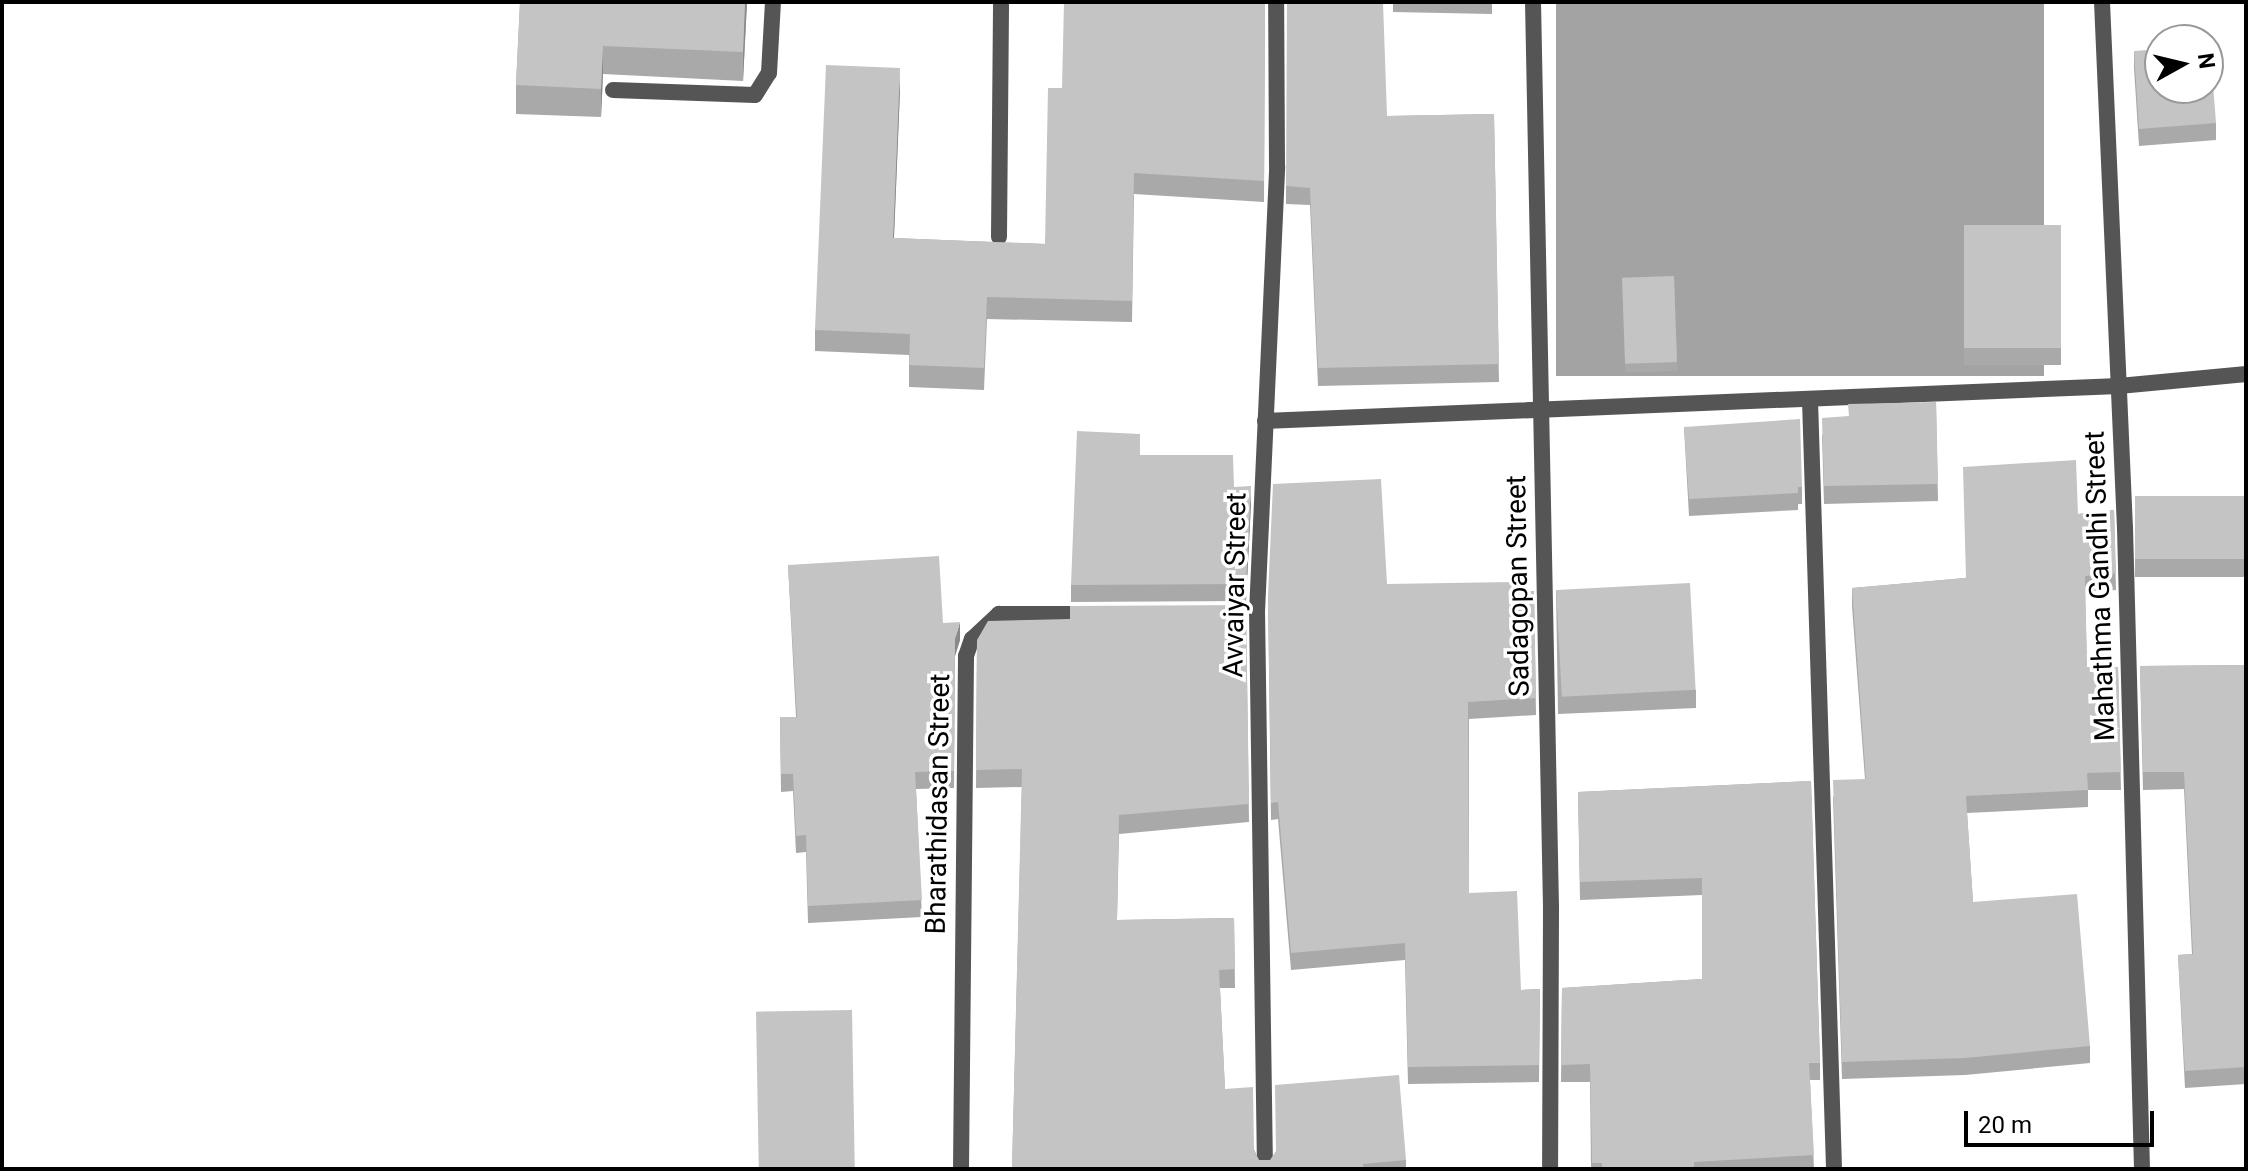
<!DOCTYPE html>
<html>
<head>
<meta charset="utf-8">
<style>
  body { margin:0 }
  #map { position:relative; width:2248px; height:1171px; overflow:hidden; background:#fff; font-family:Roboto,sans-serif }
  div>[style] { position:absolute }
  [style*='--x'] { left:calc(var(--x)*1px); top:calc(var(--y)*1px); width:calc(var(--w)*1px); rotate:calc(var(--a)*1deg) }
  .water>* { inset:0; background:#a3a3a3; transform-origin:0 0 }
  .service>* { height:16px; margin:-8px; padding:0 8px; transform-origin:8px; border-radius:8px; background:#555 }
  .minor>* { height:16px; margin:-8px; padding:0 8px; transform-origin:8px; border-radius:8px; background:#555 }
  .wall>* { inset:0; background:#a9a9a9; transform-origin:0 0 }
  .shaded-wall>* { inset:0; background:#898989 }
  .building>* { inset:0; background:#c4c4c4; transform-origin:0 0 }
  span { translate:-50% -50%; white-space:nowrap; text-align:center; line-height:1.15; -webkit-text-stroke:7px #fff; paint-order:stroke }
  .street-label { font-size:28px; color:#000 }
  .frame { position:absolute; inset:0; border:4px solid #000; pointer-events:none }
  .north { position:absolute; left:2144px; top:24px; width:80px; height:80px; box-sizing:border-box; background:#fff; border:2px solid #999; border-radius:50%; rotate:82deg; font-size:22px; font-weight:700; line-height:32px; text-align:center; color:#000 }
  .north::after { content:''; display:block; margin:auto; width:28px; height:36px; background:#000; clip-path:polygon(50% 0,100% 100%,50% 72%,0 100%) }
  .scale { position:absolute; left:1964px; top:1111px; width:190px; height:36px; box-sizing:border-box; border:4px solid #000; border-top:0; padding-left:10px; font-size:24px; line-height:28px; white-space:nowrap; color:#000; -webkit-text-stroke:6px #fff; paint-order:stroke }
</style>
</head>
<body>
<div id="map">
  <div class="water">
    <div style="left:1556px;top:2px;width:488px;height:374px"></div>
  </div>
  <div class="service">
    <div style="--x:613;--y:90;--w:142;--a:2"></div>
    <div style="--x:755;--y:95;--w:26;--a:-58"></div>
    <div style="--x:769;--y:73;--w:71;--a:-86.8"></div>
    <div style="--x:999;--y:237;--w:235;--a:-89.5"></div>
  </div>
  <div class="minor">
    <div style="--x:1533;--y:2;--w:906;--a:88.86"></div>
    <div style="--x:1551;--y:908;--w:261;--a:90.2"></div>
    <div style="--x:2102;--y:2;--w:527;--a:87.5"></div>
    <div style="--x:2125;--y:528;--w:641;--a:88.48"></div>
    <div style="--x:1810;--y:400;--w:769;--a:88.21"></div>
    <div style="--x:1265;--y:421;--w:855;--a:-2.35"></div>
    <div style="--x:2119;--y:386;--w:128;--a:-5.4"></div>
    <div style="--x:961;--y:1169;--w:513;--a:-89.44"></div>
    <div style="--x:966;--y:656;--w:18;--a:-71"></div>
    <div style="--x:972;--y:639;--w:37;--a:-43"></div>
    <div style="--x:999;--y:614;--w:93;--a:0"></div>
    <div style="--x:1265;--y:1169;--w:557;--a:-90.82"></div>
    <div style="--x:1257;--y:612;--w:446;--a:-87.4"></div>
    <div style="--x:1277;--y:166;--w:164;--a:-90.3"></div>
  </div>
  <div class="wall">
    <div style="clip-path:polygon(520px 2px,747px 2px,743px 81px,603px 74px,601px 117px,516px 114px,516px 85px)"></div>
    <div style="clip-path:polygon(1265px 2px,1264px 202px,1134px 194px,1132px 322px,987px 319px,984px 390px,909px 387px,909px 355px,815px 351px,815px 330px,900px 90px,894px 238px,1045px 244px,1062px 88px)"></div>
    <div style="clip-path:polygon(1393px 2px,1492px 2px,1492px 14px,1393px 12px)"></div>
    <div style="clip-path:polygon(2134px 51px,2216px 123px,2216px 140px,2139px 146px,2134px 68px)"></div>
    <div style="clip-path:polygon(1494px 114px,1499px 382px,1318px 386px,1310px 205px,1286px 204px,1286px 186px,1387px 116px)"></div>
    <div style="left:2061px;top:225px;width:140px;height:97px;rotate:90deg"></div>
    <div style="left:1674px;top:276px;width:95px;height:52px;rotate:88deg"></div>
    <div style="clip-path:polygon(1936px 402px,1938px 501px,1824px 504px,1822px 435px,1848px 416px)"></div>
    <div style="clip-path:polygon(1684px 427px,1802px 487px,1802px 504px,1798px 504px,1798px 510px,1689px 516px)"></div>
    <div style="clip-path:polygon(1140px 455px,1234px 487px,1251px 503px,1246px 601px,1071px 602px,1071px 585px)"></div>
    <div style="left:2246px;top:496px;width:81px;height:111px;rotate:90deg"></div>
    <div style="clip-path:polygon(2114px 510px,2116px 590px,2085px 593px,2087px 667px,2118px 667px,2121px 790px,2088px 790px,2088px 807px,1967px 813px,1973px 902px,2090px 1046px,2090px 1063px,1965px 1075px,1842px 1079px,1833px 797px,1865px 779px,1852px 606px,1852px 588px,1965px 578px,2078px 514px)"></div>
    <div style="clip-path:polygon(788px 565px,943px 623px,960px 640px,955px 656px,954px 788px,916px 789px,922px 917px,808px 923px,806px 852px,796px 853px,793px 791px,781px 792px,780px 717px,796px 717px)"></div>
    <div style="clip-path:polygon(1387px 584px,1512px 593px,1534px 591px,1536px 715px,1469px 719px,1469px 893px,1521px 990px,1540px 989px,1539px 1082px,1408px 1084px,1405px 960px,1291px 970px,1278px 819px,1271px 820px,1268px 595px)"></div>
    <div style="clip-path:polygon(1556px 590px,1696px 690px,1696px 708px,1558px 714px)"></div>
    <div style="clip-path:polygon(1246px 605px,1249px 822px,1119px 834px,1117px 920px,1234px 918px,1235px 988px,1220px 988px,1225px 1089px,1259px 1160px,1406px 1160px,1406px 1169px,1012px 1169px,1022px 787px,976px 788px,977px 640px,1070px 619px)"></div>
    <div style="clip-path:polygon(2246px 665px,2246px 1084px,2185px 1088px,2178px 955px,2192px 954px,2184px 789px,2143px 790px,2140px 666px)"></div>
    <div style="clip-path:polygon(1811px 781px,1820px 1063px,1820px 1080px,1810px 1080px,1814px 1169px,1591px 1169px,1590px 1082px,1561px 1082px,1562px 988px,1702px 979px,1702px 895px,1580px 900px,1578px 792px)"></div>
  </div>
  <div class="shaded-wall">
    <div style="clip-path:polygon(745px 2px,747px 2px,743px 81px,743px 52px)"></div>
    <div style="clip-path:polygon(603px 46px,603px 74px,601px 117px,601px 89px)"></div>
    <div style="clip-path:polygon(900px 68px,900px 90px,893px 260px,893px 238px)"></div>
    <div style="clip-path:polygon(1251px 486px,1251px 503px,1246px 601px,1246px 584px)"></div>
    <div style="clip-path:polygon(960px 622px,960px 640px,955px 656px,954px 788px,955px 639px)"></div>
  </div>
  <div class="building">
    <div style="clip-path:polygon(520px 2px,745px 2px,743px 52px,603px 46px,601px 89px,516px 85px)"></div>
    <div style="clip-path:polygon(1064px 2px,1265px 2px,1264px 181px,1134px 173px,1132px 301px,987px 297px,984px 368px,909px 365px,910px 334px,815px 330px,826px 65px,900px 68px,893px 238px,1045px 244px,1048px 88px,1062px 88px)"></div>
    <div style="clip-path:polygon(1287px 2px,1383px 2px,1387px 116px,1494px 114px,1499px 364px,1318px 368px,1310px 188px,1286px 186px)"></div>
    <div style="clip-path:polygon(2210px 45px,2216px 123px,2139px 129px,2134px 51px,2160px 49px,2160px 88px,2208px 88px,2208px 46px)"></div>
    <div style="left:2061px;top:225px;width:123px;height:97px;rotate:90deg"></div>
    <div style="left:1674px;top:276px;width:86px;height:52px;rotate:88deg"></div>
    <div style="clip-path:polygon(1936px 402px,1938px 484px,1824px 486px,1822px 418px,1849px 416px,1848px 404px)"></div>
    <div style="clip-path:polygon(1800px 419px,1802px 487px,1798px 487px,1798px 493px,1689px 499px,1684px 427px)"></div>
    <div style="clip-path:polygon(1077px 431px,1140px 434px,1140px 455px,1233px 455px,1234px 487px,1251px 486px,1246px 584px,1071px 585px)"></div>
    <div style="clip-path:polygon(2076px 460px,2078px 514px,2114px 510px,2116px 573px,2085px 576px,2087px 667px,2118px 667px,2121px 772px,2087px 773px,2088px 790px,1966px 796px,1973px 902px,2077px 894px,2090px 1046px,1965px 1058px,1842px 1062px,1833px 780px,1866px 779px,1852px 588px,1966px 578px,1963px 467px)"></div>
    <div style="clip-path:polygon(1381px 479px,1387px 584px,1512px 582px,1512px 593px,1534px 591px,1536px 698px,1468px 702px,1469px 893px,1517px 891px,1521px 990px,1540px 989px,1539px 1065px,1408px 1067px,1405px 943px,1291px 953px,1278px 802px,1271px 803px,1268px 595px,1273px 484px)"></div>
    <div style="left:2246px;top:496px;width:63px;height:111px;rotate:90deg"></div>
    <div style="clip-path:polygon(939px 556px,943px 623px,960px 622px,955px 639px,954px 771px,915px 772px,922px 900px,808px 906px,806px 835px,796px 836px,793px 774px,781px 774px,780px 717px,797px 717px,788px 565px)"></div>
    <div style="left:1690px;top:583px;width:107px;height:134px;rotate:87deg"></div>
    <div style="clip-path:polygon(1246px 605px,1249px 804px,1119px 815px,1117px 920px,1234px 918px,1235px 969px,1219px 970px,1225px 1089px,1253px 1087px,1254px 1151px,1259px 1160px,1270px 1160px,1276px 1151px,1275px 1085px,1399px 1075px,1406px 1160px,1363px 1164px,1364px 1169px,1012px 1169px,1022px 769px,976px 770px,977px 640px,988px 621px,1070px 619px,1070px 606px)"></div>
    <div style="clip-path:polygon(2246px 665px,2246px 1067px,2185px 1071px,2178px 955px,2193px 954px,2184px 772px,2143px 772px,2140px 666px)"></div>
    <div style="clip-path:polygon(1811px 781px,1820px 1063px,1809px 1063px,1814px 1155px,1694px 1162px,1694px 1169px,1602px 1169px,1602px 1163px,1592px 1163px,1590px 1064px,1561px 1065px,1562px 988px,1702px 979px,1702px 878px,1580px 882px,1578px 792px)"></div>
    <div style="left:852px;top:1010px;width:159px;height:96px;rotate:89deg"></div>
    <div style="clip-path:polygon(2092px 1167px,2092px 1169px,2071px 1169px)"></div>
  </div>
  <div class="street-label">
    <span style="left:1235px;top:585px;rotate:-89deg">Avvaiyar Street</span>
    <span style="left:1518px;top:586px;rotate:-91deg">Sadagopan Street</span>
    <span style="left:2100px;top:586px;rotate:-92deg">Mahathma Gandhi Street</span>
    <span style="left:938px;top:804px;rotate:-89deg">Bharathidasan Street</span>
  </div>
  <div class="frame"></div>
  <div class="north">N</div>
  <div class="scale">20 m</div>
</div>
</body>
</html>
